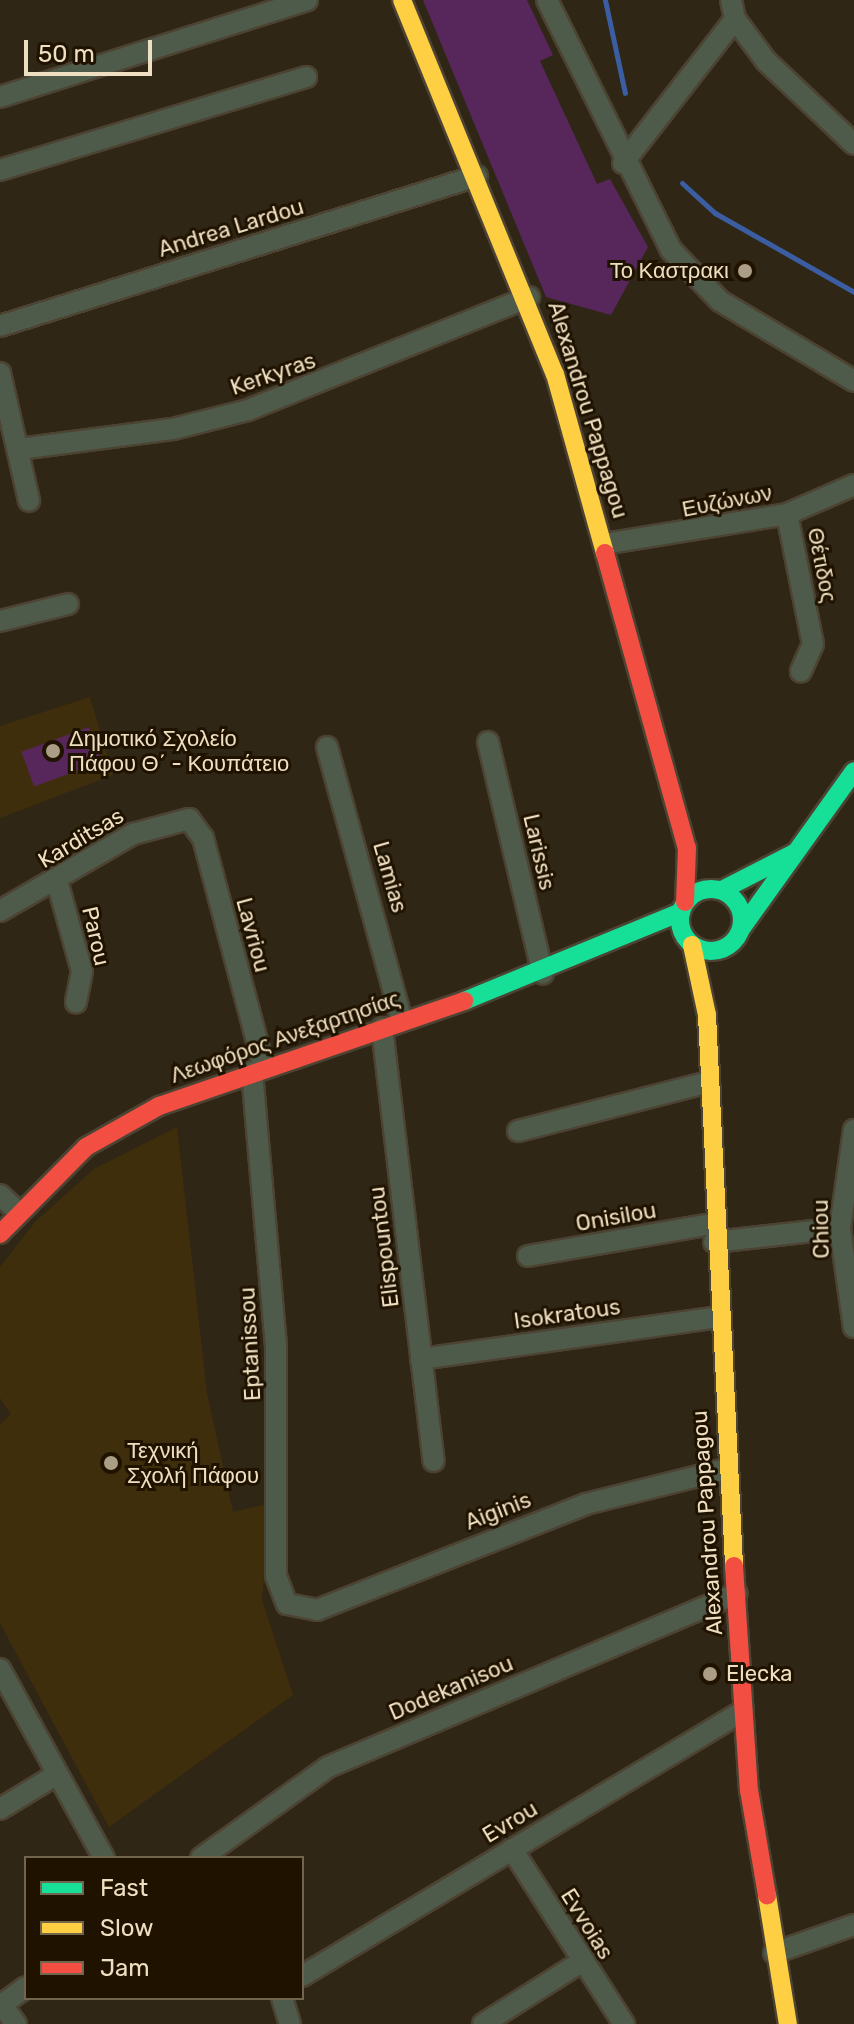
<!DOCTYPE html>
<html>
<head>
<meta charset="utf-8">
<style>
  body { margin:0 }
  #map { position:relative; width:854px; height:2024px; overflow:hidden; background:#302616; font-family:Rubik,sans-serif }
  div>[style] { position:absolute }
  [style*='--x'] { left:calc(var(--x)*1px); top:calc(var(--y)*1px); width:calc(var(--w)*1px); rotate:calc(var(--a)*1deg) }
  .built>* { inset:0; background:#3f2e0c }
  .green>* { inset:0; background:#57265a; transform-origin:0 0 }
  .stream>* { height:5px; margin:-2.5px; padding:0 2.5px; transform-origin:2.5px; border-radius:2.5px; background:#3b5ea3 }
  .roads { filter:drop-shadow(2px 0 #4c4333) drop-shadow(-2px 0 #4c4333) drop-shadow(0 2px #4c4333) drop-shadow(0 -2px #4c4333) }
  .street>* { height:20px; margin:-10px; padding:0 10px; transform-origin:10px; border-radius:10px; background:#4f5b4a }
  .fast>* { height:18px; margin:-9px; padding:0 9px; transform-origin:9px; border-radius:9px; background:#16e098 }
  .fast>.ring { margin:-9px; padding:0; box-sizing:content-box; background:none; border:18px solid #16e098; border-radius:50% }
  .slow>* { height:18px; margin:-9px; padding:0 9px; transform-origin:9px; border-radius:9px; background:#ffcf43 }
  .jam>* { height:18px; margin:-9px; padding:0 9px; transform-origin:9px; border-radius:9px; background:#f24e42 }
  .dots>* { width:22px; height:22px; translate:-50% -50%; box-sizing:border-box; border:4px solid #1f1300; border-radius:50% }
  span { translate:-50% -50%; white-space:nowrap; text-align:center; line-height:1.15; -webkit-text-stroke:6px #1f1300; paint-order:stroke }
  .street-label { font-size:22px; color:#efdfc2 }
  .poi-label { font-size:22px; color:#efdfc2 }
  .right { translate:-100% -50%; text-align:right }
  .left { translate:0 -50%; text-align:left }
  .legend { position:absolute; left:24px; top:1856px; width:280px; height:144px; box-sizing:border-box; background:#1f1300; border:2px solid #72654e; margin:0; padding:10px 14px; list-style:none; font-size:24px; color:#efdfc2 }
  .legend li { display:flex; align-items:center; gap:16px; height:40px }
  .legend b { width:40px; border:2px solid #72654e }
  .scale { position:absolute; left:24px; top:40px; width:128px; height:36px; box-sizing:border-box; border:4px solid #efdfc2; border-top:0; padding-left:10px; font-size:24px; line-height:28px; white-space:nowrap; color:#efdfc2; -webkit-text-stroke:6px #1f1300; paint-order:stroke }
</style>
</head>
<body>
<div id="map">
  <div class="built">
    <div style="clip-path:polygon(90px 697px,113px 775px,0 818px,0 726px)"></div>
    <div style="clip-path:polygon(177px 1127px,207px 1393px,233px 1512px,271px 1503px,262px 1600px,293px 1695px,109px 1827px,0 1623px,0 1424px,11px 1414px,0 1398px,0 1267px,35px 1222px,94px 1169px)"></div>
  </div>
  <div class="green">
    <div style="clip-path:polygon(423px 0,527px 0,553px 55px,540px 61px,597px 184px,610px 179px,648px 247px,611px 315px,546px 297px)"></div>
    <div style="left:89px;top:727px;width:37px;height:72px;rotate:70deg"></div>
  </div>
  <div class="stream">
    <div style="--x:605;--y:0;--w:95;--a:77.9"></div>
    <div style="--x:682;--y:183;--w:45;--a:42.3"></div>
    <div style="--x:715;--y:213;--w:160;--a:29.6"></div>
  </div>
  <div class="roads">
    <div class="street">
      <div style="--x:547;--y:0;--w:279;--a:63.6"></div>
      <div style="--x:671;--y:250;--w:71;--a:46.1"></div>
      <div style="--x:720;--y:301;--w:156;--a:30.8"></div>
      <div style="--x:731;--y:0;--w:19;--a:78"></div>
      <div style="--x:735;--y:19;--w:52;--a:53.6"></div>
      <div style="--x:766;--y:61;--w:121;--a:43.3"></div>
      <div style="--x:0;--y:97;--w:322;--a:-17.5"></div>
      <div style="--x:623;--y:163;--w:182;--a:-52.1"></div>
      <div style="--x:0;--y:170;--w:320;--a:-16.9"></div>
      <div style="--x:0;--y:326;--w:500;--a:-17.46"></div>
      <div style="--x:0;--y:373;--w:131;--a:77.2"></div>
      <div style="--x:19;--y:449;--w:155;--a:-7.4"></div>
      <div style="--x:173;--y:429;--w:77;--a:-14.2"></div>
      <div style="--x:248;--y:410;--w:303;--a:-21.9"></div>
      <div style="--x:787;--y:514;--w:133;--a:78.7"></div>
      <div style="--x:813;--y:644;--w:30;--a:114"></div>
      <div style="--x:604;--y:544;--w:185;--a:-9.3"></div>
      <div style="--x:787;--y:514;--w:73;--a:-23.4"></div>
      <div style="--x:0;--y:621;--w:70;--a:-14"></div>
      <div style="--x:488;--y:742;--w:238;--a:76.7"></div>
      <div style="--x:327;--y:747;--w:284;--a:74.7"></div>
      <div style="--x:57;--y:881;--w:93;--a:74.5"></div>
      <div style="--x:82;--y:971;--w:32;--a:101"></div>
      <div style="--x:0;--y:911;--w:154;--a:-30.1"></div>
      <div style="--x:133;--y:834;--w:58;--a:-15"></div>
      <div style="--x:189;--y:819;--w:24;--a:54"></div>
      <div style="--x:203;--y:838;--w:238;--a:75.1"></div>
      <div style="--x:382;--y:1028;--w:436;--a:83.2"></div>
      <div style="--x:252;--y:1072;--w:274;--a:85"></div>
      <div style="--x:276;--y:1345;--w:231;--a:90"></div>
      <div style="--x:276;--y:1576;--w:30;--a:69"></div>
      <div style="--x:287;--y:1604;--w:31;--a:11"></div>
      <div style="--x:317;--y:1610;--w:289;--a:-21.5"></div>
      <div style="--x:586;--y:1504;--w:144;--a:-14"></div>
      <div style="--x:854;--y:1130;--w:99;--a:98.1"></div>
      <div style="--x:840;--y:1228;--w:100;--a:82"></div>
      <div style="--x:518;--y:1131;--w:197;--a:-14.4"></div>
      <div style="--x:0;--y:1195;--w:25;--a:43"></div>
      <div style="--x:714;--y:1242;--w:127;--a:-6.3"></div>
      <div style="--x:528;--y:1256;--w:187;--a:-9.9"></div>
      <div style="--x:421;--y:1359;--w:301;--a:-8"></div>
      <div style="--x:0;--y:1669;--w:216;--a:61.2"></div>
      <div style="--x:0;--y:1809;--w:66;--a:-31.3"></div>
      <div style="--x:512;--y:1849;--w:208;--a:57.4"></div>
      <div style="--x:201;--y:1858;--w:156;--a:-35.6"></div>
      <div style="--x:328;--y:1767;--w:444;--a:-23"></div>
      <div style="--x:774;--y:1953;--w:85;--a:-19.3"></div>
      <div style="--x:302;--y:1976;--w:514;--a:-31"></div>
      <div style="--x:282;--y:1998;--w:27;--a:73"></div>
      <div style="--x:2;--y:2005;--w:24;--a:54"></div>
      <div style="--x:0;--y:2006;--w:32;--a:-36"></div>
      <div style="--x:483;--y:2024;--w:116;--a:-32.3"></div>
    </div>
    <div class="fast">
      <div class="ring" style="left:680px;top:889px;width:44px;height:44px"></div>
      <div style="--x:722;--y:890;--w:79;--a:-27.2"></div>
      <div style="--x:741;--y:929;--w:194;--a:-54.4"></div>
      <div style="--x:464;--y:1001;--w:235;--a:-22.3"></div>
    </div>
    <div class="slow">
      <div style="--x:402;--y:0;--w:404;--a:67.8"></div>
      <div style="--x:555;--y:374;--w:186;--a:74.4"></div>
      <div style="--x:692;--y:945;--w:72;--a:77.9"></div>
      <div style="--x:707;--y:1015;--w:552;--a:87.19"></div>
      <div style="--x:767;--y:1895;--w:131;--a:80.8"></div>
    </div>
    <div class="jam">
      <div style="--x:605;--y:553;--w:306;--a:74.5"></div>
      <div style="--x:687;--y:848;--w:54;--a:92.1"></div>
      <div style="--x:0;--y:1234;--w:122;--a:-45.3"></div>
      <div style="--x:86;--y:1147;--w:84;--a:-29.3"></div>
      <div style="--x:159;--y:1106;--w:323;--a:-19"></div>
      <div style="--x:734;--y:1566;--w:225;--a:86.2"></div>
      <div style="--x:749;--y:1790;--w:107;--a:80.3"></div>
    </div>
  </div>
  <div class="dots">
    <div style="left:745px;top:271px;background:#ac9e86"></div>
    <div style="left:53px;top:751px;background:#ac9e86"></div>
    <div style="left:111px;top:1463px;background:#ac9e86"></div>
    <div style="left:710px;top:1674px;background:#ac9e86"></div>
  </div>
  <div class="street-label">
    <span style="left:231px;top:228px;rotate:-17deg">Andrea Lardou</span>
    <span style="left:273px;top:374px;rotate:-19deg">Kerkyras</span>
    <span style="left:588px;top:410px;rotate:73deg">Alexandrou Pappagou</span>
    <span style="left:727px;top:501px;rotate:-11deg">Ευζώνων</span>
    <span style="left:822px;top:565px;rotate:79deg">Θέτιδος</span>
    <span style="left:81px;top:838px;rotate:-31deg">Karditsas</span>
    <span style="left:539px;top:852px;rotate:77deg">Larissis</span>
    <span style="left:390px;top:877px;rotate:74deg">Lamias</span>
    <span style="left:253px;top:935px;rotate:75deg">Lavriou</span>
    <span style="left:96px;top:936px;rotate:77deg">Parou</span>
    <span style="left:285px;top:1037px;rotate:-19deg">Λεωφόρος Ανεξαρτησίας</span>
    <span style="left:616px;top:1217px;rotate:-10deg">Onisilou</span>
    <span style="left:821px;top:1229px;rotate:-91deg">Chiou</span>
    <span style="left:384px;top:1247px;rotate:-97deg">Elispountou</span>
    <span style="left:567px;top:1314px;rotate:-8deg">Isokratous</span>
    <span style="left:250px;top:1344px;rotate:-93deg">Eptanissou</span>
    <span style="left:498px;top:1511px;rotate:-21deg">Aiginis</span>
    <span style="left:707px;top:1523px;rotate:-94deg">Alexandrou Pappagou</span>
    <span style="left:451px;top:1688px;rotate:-23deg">Dodekanisou</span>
    <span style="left:510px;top:1822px;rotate:-31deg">Evrou</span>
    <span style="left:587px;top:1924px;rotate:58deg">Evvoias</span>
  </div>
  <div class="poi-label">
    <span class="right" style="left:729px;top:271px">Το Καστρακι</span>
    <span class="left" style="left:69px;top:751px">Δημοτικό Σχολείο<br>Πάφου Θ΄ - Κουπάτειο</span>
    <span class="left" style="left:127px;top:1463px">Τεχνική<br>Σχολή Πάφου</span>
    <span class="left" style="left:726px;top:1674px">Elecka</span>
  </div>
  <ul class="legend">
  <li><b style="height:10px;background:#16e098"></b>Fast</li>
  <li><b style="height:10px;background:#ffcf43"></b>Slow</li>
  <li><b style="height:10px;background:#f24e42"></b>Jam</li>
  </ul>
  <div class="scale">50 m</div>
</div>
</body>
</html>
